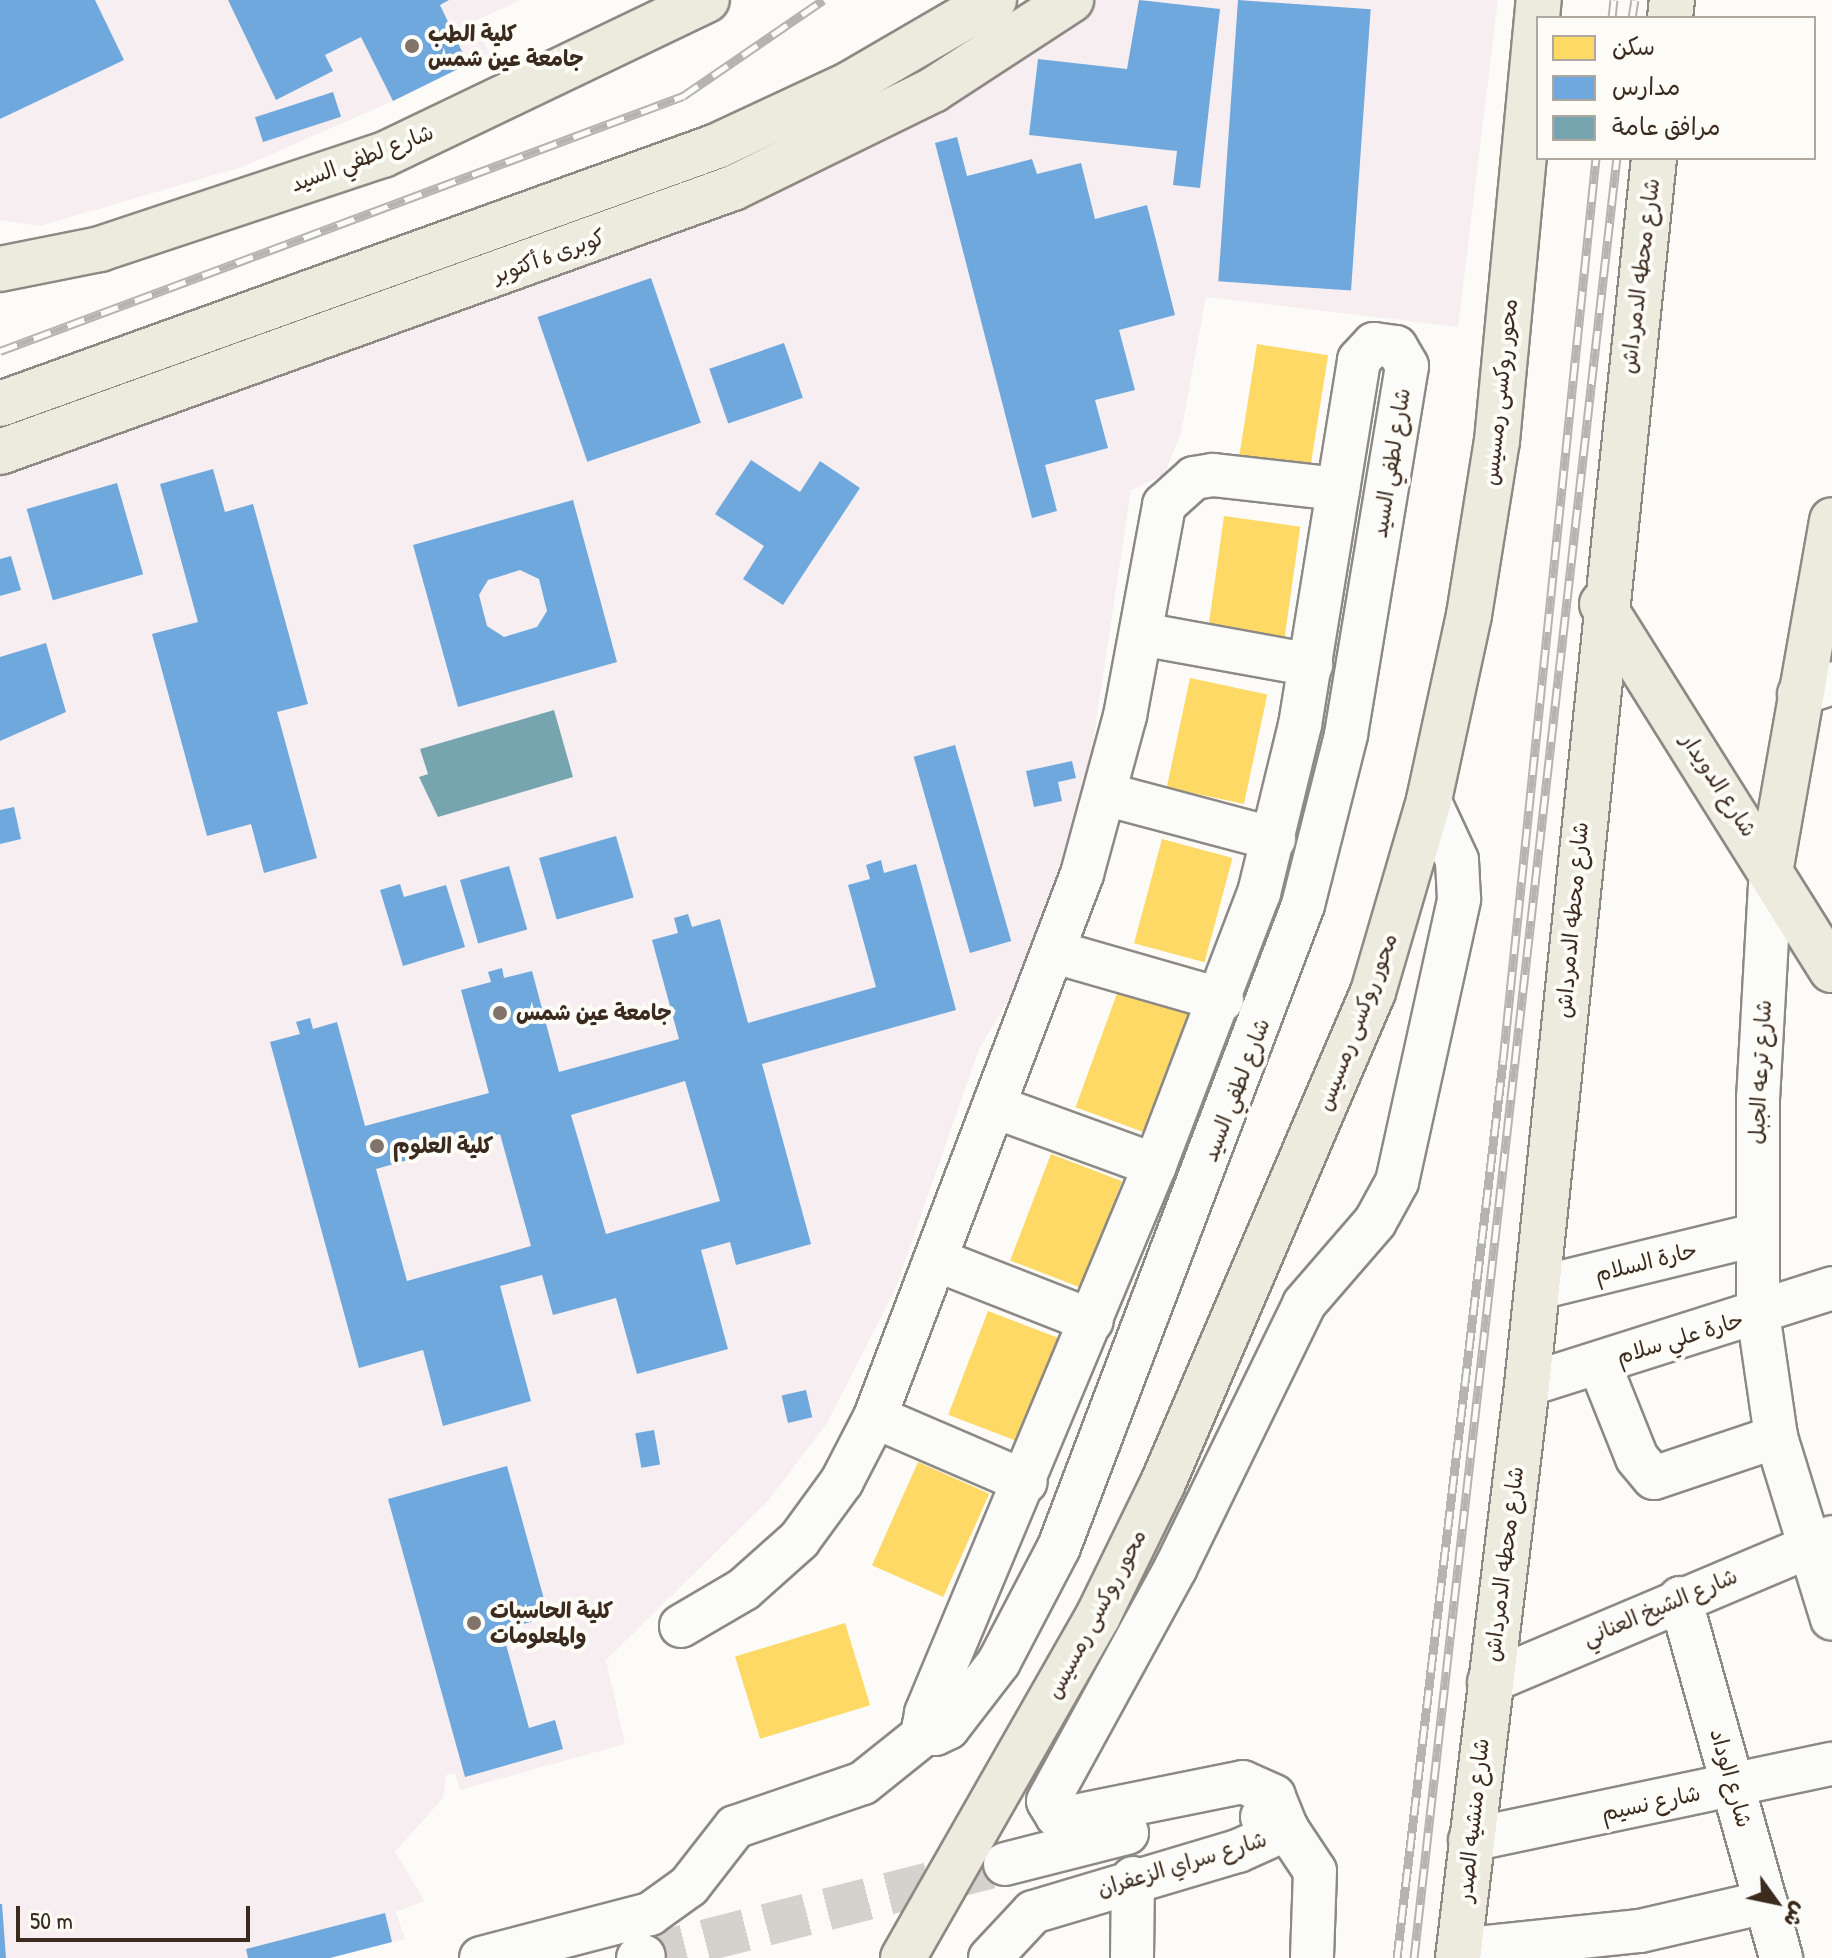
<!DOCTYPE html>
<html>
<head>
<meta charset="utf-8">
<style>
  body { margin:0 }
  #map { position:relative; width:1832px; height:1958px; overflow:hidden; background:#fcfbf8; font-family:"Patrick Hand","Playpen Sans Arabic",sans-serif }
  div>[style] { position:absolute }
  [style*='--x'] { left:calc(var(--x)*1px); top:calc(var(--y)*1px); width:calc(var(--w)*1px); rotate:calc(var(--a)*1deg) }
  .built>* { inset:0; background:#f7eef1 }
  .homes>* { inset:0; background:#ffd966; transform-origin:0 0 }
  .schools>* { inset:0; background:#6fa8dc; transform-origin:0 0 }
  .public>* { inset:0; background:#76a5af }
  .minor-tunnel>* { height:42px; margin-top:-21px; transform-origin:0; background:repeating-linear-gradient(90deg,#d5d1cc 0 42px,transparent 0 63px) }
  .roads { filter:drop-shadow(2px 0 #8d8985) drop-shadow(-2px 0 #8d8985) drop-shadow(0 2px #8d8985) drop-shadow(0 -2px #8d8985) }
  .minor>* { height:42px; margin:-21px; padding:0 21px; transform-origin:21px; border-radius:21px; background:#fbfbf9 }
  .major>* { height:44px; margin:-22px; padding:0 22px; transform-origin:22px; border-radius:22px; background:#edeade }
  .highway>* { height:44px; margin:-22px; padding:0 22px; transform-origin:22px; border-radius:22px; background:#edeade }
  .rail>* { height:9px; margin-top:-4.5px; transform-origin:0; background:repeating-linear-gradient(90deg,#fdfcf7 0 18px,#b6b4b1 0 36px); box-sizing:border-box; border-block:2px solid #b6b4b1 }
  .dots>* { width:22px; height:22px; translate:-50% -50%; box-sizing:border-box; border:4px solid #fdfcf7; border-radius:50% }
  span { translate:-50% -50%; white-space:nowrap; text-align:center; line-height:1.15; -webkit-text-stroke:8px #fdfcf7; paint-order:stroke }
  .poi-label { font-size:22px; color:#3b2a1e; font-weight:700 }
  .left { translate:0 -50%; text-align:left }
  .street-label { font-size:22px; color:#3b2a1e }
  .legend { position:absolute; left:1536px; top:16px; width:280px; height:144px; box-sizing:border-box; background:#fdfcf7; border:2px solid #afa8a0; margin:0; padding:10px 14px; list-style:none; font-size:24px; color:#3b2a1e }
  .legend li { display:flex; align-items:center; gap:16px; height:40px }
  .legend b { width:40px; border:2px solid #afa8a0 }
  .north { position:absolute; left:1736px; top:1862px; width:80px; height:80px; -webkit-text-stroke:6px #fdfcf7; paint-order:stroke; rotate:123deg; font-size:22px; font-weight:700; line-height:32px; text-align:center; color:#3b2a1e }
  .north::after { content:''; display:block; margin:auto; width:28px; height:36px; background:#3b2a1e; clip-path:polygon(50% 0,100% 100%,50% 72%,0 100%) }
  .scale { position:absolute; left:16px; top:1906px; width:234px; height:36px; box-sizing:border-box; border:4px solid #3b2a1e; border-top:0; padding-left:10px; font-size:24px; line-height:28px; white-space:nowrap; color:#3b2a1e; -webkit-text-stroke:6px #fdfcf7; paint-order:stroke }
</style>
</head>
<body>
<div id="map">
  <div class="built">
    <div style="clip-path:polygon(0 0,521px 0,474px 21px,490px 54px,393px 101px,242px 167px,40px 226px,0 220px)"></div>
    <div style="clip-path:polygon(1097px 0,1498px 0,1458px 327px,1206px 297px,1181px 433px,1164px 475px,1131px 490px,1087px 782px,1022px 977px,979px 1049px,895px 1290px,827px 1423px,768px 1501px,606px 1660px,625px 1744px,460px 1790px,455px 1773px,446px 1775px,443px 1798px,395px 1852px,425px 1901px,396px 1912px,405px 1939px,330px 1958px,0 1958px,0 475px,110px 435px,1035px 45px)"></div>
  </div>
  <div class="homes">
    <div style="left:1257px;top:344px;width:72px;height:114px;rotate:9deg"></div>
    <div style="left:1224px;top:516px;width:77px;height:114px;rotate:8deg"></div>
    <div style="left:1190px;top:678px;width:79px;height:112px;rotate:12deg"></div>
    <div style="left:1162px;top:839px;width:73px;height:108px;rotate:15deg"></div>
    <div style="left:1119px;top:988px;width:78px;height:127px;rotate:20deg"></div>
    <div style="left:1051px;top:1154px;width:76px;height:114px;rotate:21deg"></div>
    <div style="left:988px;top:1311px;width:79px;height:111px;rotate:21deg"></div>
    <div style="left:918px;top:1462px;width:78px;height:113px;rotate:24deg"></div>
    <div style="left:845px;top:1623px;width:86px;height:115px;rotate:73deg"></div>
  </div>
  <div class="schools">
    <div style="clip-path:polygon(0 0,95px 0,124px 60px,0 119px)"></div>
    <div style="clip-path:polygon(228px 0,449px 0,440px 5px,468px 64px,393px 101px,361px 37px,325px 55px,333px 71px,276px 100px)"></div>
    <div style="clip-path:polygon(1139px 0,1220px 9px,1200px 188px,1173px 185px,1177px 151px,1029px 135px,1038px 59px,1127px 69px)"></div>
    <div style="left:1238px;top:0;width:133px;height:282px;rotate:4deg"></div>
    <div style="left:333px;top:92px;width:26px;height:82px;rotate:72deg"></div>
    <div style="clip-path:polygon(957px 137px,967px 176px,1032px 159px,1037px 174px,1081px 163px,1095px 219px,1147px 205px,1175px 315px,1119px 330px,1135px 390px,1095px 400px,1108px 448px,1045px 465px,1057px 511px,1032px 518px,935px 143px)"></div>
    <div style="left:651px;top:278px;width:153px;height:120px;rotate:71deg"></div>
    <div style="left:784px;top:343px;width:58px;height:79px;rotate:71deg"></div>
    <div style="clip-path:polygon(751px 460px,800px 492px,820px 461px,860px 488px,783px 605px,743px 579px,764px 546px,715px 514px)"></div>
    <div style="clip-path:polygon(213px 469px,225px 512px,253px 504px,308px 704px,277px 712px,317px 858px,264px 873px,251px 824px,207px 836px,152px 634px,198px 622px,160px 484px)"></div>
    <div style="left:117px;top:483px;width:95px;height:94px;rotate:74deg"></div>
    <div style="clip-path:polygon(evenodd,573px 500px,617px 662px,458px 707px,413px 545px,573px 500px,520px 570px,539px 579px,547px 611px,537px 627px,504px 637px,487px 626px,479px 595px,488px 580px,520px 570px)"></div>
    <div style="clip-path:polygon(11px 556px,21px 590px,0 596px,0 559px)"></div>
    <div style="clip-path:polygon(46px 643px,66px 712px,0 741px,0 657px)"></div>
    <div style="left:955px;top:745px;width:204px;height:43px;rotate:74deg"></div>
    <div style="clip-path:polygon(1072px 761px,1076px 778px,1058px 782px,1062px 801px,1034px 807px,1026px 771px)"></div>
    <div style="clip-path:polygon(14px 807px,21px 839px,0 844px,0 810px)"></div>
    <div style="left:616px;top:836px;width:64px;height:80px;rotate:74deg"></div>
    <div style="clip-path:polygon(evenodd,881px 860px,884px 873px,916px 864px,956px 1010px,762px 1064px,811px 1244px,736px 1265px,730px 1242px,701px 1250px,728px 1349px,637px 1374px,616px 1298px,553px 1315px,542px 1275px,500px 1286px,531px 1401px,443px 1426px,423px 1350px,359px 1368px,270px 1042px,300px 1034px,296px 1022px,310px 1018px,313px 1029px,337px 1022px,365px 1126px,489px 1093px,461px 990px,491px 982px,488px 972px,502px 968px,504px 978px,532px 971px,559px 1072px,679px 1039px,652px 940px,678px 933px,674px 918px,688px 914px,692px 927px,720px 919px,748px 1023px,876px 987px,848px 885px,870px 879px,866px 865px,881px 860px,685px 1081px,720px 1201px,606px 1234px,571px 1115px,685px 1081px,881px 860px,500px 1134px,531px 1246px,407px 1281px,376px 1169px,500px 1134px)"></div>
    <div style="left:509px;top:866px;width:66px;height:51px;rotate:74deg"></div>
    <div style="clip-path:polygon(400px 884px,404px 897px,446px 885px,465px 947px,403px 966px,380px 890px)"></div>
    <div style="left:806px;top:1390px;width:28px;height:25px;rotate:77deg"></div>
    <div style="left:654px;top:1430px;width:35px;height:19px;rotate:80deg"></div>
    <div style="clip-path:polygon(507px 1466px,549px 1617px,502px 1630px,529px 1728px,555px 1720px,563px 1749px,465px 1777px,388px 1499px)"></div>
    <div style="clip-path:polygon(0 1904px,2px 1904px,6px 1958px,0 1958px)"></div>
    <div style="clip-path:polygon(385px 1913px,392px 1942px,330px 1958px,248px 1958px,246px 1949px)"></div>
  </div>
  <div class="public">
    <div style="clip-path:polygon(554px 710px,573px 777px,438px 817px,419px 777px,428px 774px,420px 749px)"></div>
  </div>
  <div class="minor-tunnel">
    <div style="--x:644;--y:1956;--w:373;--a:-14.3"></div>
  </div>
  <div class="roads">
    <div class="minor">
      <div style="--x:1374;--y:344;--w:22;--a:8"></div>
      <div style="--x:1396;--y:347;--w:22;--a:60"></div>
      <div style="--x:1407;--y:366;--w:374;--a:99.4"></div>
      <div style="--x:1346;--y:735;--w:175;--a:104.2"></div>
      <div style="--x:1303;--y:905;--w:687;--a:110.81"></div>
      <div style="--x:1059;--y:1547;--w:130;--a:117.6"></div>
      <div style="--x:999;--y:1662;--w:83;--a:127.7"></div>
      <div style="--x:948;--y:1728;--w:14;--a:155"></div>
      <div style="--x:935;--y:1734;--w:14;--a:-144"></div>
      <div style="--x:924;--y:1726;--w:13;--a:-81"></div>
      <div style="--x:926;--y:1713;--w:594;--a:-67.32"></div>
      <div style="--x:1155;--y:1165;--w:291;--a:-69.1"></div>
      <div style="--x:1259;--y:893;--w:173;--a:-76.3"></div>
      <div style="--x:1300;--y:725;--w:370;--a:-80.8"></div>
      <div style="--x:1359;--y:360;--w:22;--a:-47"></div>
      <div style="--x:1141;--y:634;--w:173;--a:10.3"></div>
      <div style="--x:1799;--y:694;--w:35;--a:-18"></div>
      <div style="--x:1105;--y:794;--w:175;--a:14.9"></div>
      <div style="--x:1771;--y:867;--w:231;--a:93.2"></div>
      <div style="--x:1758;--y:1098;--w:215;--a:90"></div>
      <div style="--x:1758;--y:1313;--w:125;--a:81.7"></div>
      <div style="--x:1776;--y:1437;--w:190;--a:72.9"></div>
      <div style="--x:1055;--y:952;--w:174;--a:16"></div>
      <div style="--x:998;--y:1108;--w:167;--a:20"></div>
      <div style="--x:939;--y:1261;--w:164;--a:21.4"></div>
      <div style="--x:1538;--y:1288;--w:223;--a:-13.7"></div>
      <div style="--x:1599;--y:1363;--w:102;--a:68.2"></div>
      <div style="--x:1637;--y:1458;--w:26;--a:50"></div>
      <div style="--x:1654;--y:1478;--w:129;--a:-18.6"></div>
      <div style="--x:1527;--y:1385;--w:320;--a:-17.6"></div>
      <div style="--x:875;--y:1417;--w:164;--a:23.3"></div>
      <div style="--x:1680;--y:1598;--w:374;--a:74.3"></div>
      <div style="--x:681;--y:1626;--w:73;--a:-30.4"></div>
      <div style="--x:744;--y:1589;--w:74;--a:-41.7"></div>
      <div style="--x:799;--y:1540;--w:73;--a:-53.9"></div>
      <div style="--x:842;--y:1481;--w:72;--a:-62.7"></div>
      <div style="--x:875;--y:1417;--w:581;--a:-69.13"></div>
      <div style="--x:1082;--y:874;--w:164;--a:-74.8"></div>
      <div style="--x:1125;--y:716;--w:215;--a:-79.5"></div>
      <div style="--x:1164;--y:505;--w:40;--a:-42"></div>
      <div style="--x:1194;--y:478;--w:19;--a:-9"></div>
      <div style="--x:1213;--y:475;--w:126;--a:6.4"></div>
      <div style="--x:1489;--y:1682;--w:372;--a:-22.9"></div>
      <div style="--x:1262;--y:1817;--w:28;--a:26"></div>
      <div style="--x:1287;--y:1829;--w:50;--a:56.3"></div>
      <div style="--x:1315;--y:1871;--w:87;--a:92"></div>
      <div style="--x:1287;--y:1829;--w:35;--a:-112"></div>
      <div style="--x:1274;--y:1796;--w:34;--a:-156"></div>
      <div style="--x:1243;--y:1782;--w:177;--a:168.6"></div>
      <div style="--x:1070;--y:1817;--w:13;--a:-176"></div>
      <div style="--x:1057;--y:1816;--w:17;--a:-121"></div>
      <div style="--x:1048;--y:1801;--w:267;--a:-61.3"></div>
      <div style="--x:1176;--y:1567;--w:292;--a:-64"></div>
      <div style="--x:1304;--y:1304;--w:108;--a:-49.1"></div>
      <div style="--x:1375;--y:1222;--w:46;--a:-61.2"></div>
      <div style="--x:1397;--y:1182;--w:290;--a:-77.6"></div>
      <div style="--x:1459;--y:899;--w:39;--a:-93"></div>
      <div style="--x:1457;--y:860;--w:66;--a:-115"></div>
      <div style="--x:1470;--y:1840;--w:370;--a:-11.9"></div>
      <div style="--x:1005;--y:1864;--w:126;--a:-14.3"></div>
      <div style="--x:1459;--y:1950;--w:182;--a:-6"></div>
      <div style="--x:1640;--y:1931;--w:129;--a:-13"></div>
      <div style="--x:481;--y:1958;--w:175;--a:-14.6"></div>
      <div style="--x:650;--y:1914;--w:48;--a:-35.7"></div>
      <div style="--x:689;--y:1886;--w:75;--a:-52.1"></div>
      <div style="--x:735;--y:1827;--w:135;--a:-19"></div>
      <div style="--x:863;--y:1783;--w:83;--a:-38.7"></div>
      <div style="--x:638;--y:1958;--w:6;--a:-18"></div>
      <div style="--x:990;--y:1958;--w:63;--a:-46.9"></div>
      <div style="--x:1033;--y:1912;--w:214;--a:-16.6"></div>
      <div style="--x:1238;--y:1851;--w:54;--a:-24.2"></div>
      <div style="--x:1132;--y:1958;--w:80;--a:-89.3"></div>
    </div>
    <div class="major">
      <div style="--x:1670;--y:18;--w:18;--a:-84"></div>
      <div style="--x:0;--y:269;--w:102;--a:-11.3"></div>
      <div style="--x:100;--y:249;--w:298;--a:-18.4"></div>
      <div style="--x:383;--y:155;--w:359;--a:-25.6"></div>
      <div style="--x:1602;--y:604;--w:432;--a:57.9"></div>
      <div style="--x:1771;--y:867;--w:352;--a:-80"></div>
      <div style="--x:903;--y:1958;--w:394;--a:-60.3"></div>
      <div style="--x:1098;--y:1616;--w:146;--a:-64"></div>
      <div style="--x:1162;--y:1485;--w:536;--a:-66.83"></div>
      <div style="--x:1373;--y:992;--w:200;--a:-73.7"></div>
      <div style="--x:1429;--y:800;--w:189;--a:-77.8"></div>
      <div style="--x:1469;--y:615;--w:176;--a:-80.9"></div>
      <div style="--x:1497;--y:441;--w:443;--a:-84.6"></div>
      <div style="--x:1458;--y:1958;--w:577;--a:-83.13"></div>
      <div style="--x:1527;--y:1385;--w:1234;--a:-84.09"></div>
    </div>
    <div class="highway">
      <div style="--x:0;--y:404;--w:762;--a:-19.79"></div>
      <div style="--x:717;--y:146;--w:145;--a:-25"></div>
      <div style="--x:848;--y:85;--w:169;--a:-30.2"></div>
      <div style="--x:0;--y:452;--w:779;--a:-19.81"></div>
      <div style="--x:733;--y:188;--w:223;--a:-26.1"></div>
      <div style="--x:933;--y:90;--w:165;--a:-33.1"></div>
    </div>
  </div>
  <div class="rail">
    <div style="--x:1612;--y:18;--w:18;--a:-84"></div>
    <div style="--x:1632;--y:18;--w:18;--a:-81"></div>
    <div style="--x:0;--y:351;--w:729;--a:-20.47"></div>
    <div style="--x:683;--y:96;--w:170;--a:-34.4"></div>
    <div style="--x:1397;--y:1958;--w:903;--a:-83.26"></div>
    <div style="--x:1503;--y:1061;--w:908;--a:-84.12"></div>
    <div style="--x:1414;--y:1958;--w:1811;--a:-83.57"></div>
  </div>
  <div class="dots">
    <div style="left:412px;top:46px;background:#7f736a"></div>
    <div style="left:500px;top:1013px;background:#7f736a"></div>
    <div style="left:377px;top:1146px;background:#7f736a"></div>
    <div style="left:474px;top:1623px;background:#7f736a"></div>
  </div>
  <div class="poi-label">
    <span class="left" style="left:428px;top:46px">كلية الطب<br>جامعة عين شمس</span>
    <span class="left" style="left:516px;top:1013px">جامعة عين شمس</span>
    <span class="left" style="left:393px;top:1146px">كلية العلوم</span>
    <span class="left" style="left:490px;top:1623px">كلية الحاسبات<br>والمعلومات</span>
  </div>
  <div class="street-label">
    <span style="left:362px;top:158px;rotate:-21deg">شارع لطفي السيد</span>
    <span style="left:549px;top:256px;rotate:-20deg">كوبرى 6 أكتوبر</span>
    <span style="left:1640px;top:276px;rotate:-83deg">شارع محطه الدمرداش</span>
    <span style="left:1500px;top:392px;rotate:-84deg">محور روكسى رمسيس</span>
    <span style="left:1391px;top:463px;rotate:-81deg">شارع لطفي السيد</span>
    <span style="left:1719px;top:785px;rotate:57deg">شارع الدويدار</span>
    <span style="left:1572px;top:920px;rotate:-85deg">شارع محطه الدمرداش</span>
    <span style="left:1357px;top:1022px;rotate:-69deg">محور روكسى رمسيس</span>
    <span style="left:1760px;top:1072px;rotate:-87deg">شارع ترعه الجبل</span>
    <span style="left:1236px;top:1090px;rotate:-69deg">شارع لطفي السيد</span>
    <span style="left:1646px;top:1262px;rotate:-14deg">حارة السلام</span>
    <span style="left:1680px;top:1338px;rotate:-17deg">حارة علي سلام</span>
    <span style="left:1504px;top:1564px;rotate:-83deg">شارع محطه الدمرداش</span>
    <span style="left:1660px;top:1607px;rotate:-23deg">شارع الشيخ العناني</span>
    <span style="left:1096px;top:1614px;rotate:-62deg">محور روكسى رمسيس</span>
    <span style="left:1731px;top:1778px;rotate:74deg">شارع الوداد</span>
    <span style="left:1651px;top:1803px;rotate:-12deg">شارع نسيم</span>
    <span style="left:1473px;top:1820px;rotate:-84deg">شارع منشيه الصدر</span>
    <span style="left:1182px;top:1864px;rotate:-17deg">شارع سراي الزعفران</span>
  </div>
  <ul class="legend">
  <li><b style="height:22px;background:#ffd966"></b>سكن</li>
  <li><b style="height:22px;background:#6fa8dc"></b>مدارس</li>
  <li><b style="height:22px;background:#76a5af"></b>مرافق عامة</li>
  </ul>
  <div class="north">ش</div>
  <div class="scale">50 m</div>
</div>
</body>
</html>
